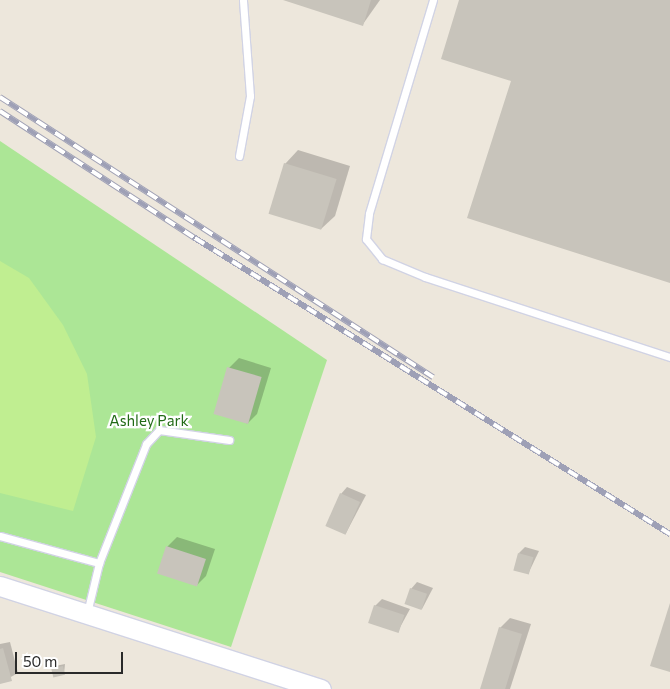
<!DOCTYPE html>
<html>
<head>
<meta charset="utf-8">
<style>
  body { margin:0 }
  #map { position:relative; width:670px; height:689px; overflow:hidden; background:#ede7dc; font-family:Commissioner,sans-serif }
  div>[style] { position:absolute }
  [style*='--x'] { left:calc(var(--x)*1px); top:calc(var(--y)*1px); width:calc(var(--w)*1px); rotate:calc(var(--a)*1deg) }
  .green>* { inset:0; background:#ace696 }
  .pitch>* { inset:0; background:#c0ee91 }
  .shadow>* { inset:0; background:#0003 }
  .building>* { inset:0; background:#c8c4bb; transform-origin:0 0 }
  .roads { filter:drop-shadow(1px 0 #d1d3e4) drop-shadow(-1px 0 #d1d3e4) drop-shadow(0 1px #d1d3e4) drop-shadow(0 -1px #d1d3e4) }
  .lane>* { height:7px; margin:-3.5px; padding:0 3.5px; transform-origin:3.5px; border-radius:3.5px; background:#fff }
  .secondary>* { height:19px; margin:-9.5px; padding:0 9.5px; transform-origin:9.5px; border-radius:9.5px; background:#fff }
  .rail>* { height:5.5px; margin-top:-2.75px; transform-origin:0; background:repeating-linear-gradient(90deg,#fff 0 11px,#9ea0b6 0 22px); box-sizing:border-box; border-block:1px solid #9ea0b6 }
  span { translate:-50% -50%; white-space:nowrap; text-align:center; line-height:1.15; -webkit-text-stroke:4.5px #fff; paint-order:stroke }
  .park-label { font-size:15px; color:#236b17 }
  .scale { position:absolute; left:15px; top:652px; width:108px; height:22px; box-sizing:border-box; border:2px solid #2a2a2a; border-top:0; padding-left:6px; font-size:15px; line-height:18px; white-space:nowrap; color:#2a2a2a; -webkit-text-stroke:4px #fff; paint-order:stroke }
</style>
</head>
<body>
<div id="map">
  <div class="green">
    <div style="clip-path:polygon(0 141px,327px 360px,231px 647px,0 572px)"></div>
  </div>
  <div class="pitch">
    <div style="clip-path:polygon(0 261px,29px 278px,63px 325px,87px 374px,96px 437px,73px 511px,0 493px)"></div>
  </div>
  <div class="shadow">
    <div style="clip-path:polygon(285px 0,380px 0,363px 24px)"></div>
    <div style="clip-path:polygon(298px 150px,350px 166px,335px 216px,321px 229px,285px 164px)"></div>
    <div style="clip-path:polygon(239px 358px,271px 368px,257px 414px,247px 424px,229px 368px)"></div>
    <div style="clip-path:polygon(347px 487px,366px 495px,346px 533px,341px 494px)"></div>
    <div style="clip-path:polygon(177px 537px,215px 549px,206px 576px,196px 586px,167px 547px)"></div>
    <div style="clip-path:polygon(525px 547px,539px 551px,528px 574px,519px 553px)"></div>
    <div style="clip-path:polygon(417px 582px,433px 588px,422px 609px,411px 589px)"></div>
    <div style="clip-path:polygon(382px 599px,410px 609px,398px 631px,375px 606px)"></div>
    <div style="clip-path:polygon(510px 618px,531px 624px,510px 689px,481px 689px,500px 628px)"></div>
    <div style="clip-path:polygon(10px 642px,18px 673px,0 683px,0 644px)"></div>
    <div style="clip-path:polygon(65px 664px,64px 674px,52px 669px,55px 666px)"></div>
  </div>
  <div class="building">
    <div style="clip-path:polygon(283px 0,371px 0,363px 26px)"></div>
    <div style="clip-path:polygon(459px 0,670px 0,670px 283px,467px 218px,511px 81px,441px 59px)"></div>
    <div style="left:284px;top:163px;width:55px;height:53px;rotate:17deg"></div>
    <div style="left:227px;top:367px;width:36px;height:49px;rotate:16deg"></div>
    <div style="left:340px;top:493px;width:22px;height:36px;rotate:24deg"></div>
    <div style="left:166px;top:546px;width:42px;height:29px;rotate:18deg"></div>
    <div style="left:518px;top:553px;width:16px;height:18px;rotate:15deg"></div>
    <div style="left:410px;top:588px;width:18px;height:17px;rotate:19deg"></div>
    <div style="clip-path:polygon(670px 603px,670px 672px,650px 666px)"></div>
    <div style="left:374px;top:605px;width:32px;height:19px;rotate:18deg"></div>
    <div style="left:499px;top:627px;width:24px;height:65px;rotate:17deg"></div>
    <div style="clip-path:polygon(3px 648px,12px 681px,0 684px,0 649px)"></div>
    <div style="left:63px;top:666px;width:9px;height:12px;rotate:77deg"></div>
  </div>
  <div class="roads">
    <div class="lane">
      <div style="--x:433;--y:0;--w:223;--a:106.7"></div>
      <div style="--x:369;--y:214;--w:25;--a:97"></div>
      <div style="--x:366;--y:239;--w:26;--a:51"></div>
      <div style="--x:382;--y:259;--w:47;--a:22.7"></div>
      <div style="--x:425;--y:277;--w:258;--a:18.1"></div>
      <div style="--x:239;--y:156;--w:61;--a:-79.6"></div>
      <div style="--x:250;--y:96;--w:96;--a:-94.2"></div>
      <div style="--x:0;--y:536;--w:103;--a:15.3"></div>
      <div style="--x:87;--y:613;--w:51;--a:-76.5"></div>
      <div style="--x:99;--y:563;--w:128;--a:-68.4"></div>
      <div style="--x:146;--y:444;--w:19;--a:-47"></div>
      <div style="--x:159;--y:430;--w:71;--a:8.1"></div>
    </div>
    <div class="secondary">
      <div style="--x:0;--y:586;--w:337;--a:17.8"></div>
    </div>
  </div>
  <div class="rail">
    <div style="--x:0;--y:97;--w:516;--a:32.89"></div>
    <div style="--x:0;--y:111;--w:233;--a:33.1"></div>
    <div style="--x:195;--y:238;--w:560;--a:31.93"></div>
  </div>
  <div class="park-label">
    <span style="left:149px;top:421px">Ashley Park</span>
  </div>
  <div class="scale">50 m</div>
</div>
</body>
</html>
